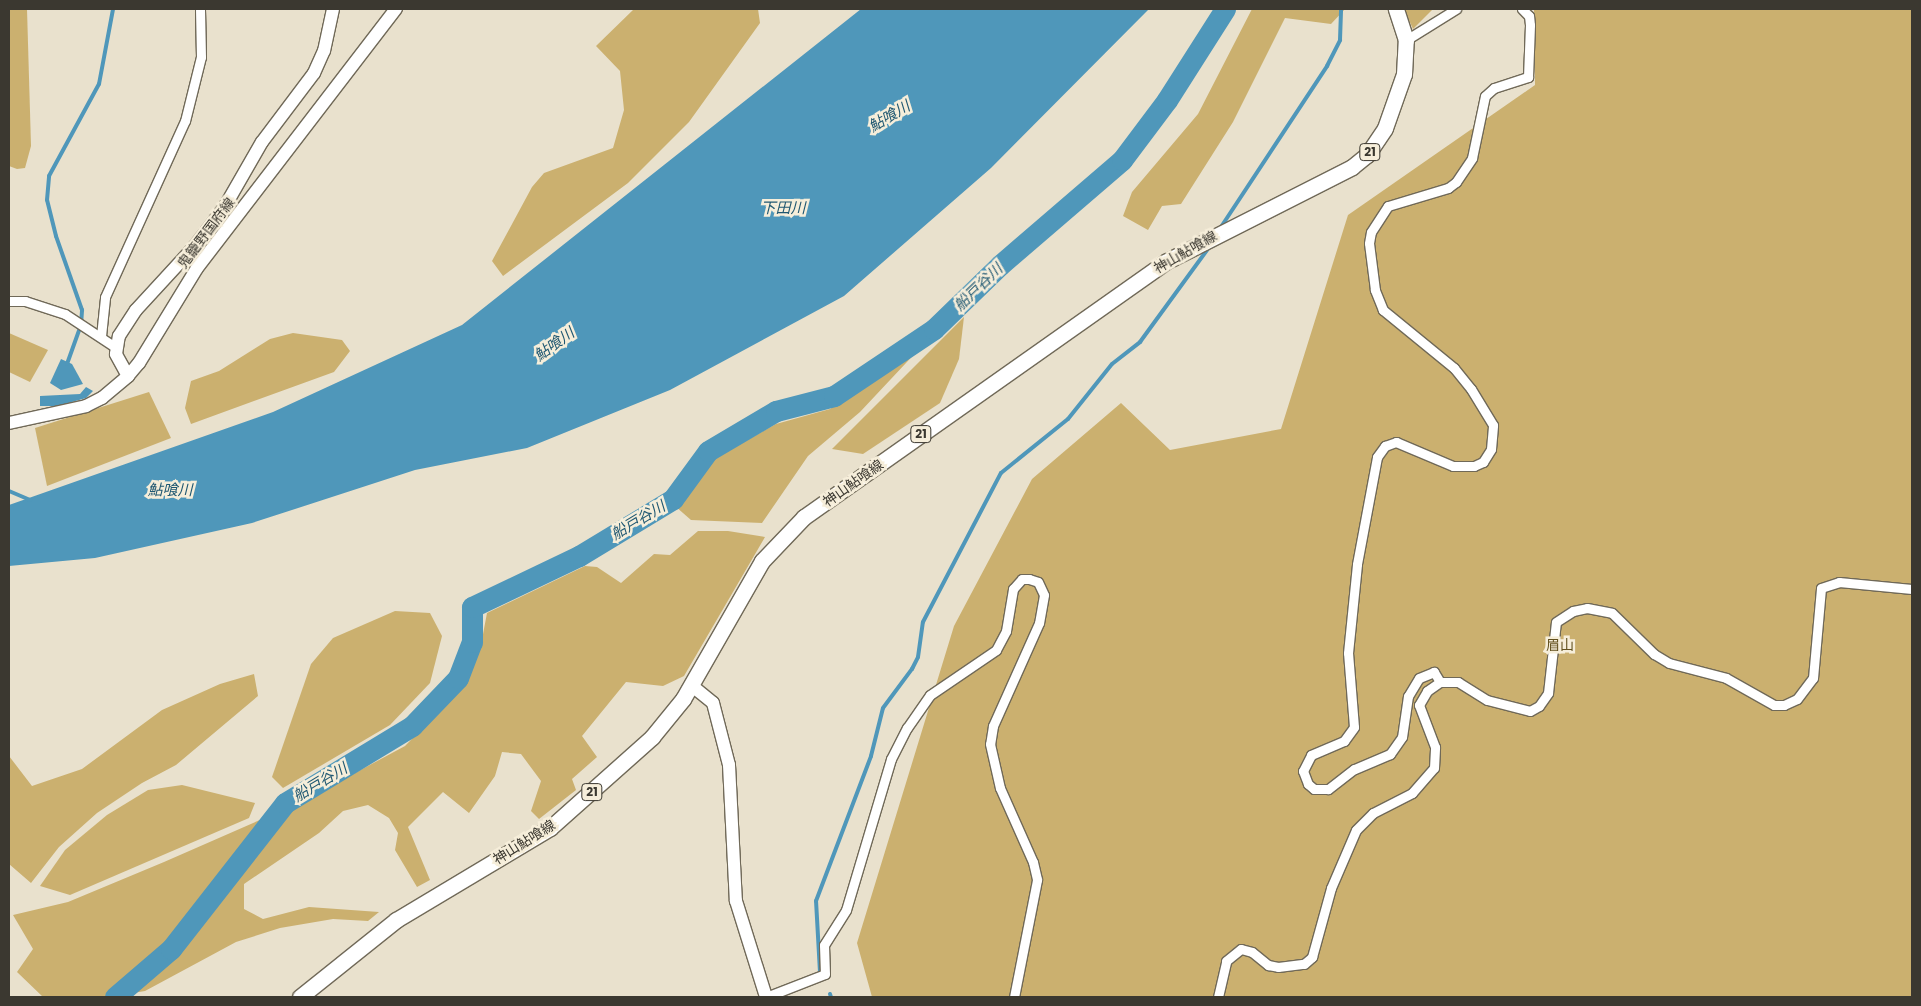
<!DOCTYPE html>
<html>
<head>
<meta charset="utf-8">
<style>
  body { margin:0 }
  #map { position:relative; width:1921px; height:1006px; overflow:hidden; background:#e9e1cd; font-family:Poppins,"Noto Sans JP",sans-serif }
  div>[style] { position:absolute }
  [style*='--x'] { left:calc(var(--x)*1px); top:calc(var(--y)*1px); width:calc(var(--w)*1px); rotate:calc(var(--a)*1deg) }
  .forest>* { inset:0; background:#cbb06f }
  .water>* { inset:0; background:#4f97ba }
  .stream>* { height:4px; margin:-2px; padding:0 2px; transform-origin:2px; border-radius:2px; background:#4f97ba }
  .river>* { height:21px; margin:-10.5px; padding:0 10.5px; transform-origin:10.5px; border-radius:10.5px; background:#4f97ba }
  .roads { filter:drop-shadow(1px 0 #706958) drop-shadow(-1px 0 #706958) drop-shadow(0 1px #706958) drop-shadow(0 -1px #706958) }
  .street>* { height:9px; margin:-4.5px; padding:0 4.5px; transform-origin:4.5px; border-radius:4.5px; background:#fff }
  .secondary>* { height:12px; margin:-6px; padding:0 6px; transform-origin:6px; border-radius:6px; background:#fff }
  .primary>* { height:15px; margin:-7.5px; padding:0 7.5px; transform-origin:7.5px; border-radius:7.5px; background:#fff }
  span { translate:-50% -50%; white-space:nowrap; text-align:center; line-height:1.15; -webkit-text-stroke:5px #f6eeda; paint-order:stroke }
  .shield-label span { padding:1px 4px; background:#f6eeda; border:1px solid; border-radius:4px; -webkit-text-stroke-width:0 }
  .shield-label { font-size:12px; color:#3b3830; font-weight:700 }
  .street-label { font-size:14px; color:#3b3830 }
  .park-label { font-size:14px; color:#63511f }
  .water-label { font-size:15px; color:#1f5771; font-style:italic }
  .frame { position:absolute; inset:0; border:10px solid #3b3830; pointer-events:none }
</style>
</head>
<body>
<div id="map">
  <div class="forest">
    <div style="clip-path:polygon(9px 9px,27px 9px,31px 146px,25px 168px,17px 169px,9px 166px)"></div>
    <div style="clip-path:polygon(634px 9px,758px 9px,760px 23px,689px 122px,628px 183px,503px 276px,492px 261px,532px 187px,544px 173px,613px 148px,624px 110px,620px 71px,596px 46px)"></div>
    <div style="clip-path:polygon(1252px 9px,1345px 9px,1331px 24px,1285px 18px,1233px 122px,1181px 204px,1162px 206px,1148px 230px,1123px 216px,1132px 192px,1198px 114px)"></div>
    <div style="clip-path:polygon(1404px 9px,1433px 9px,1413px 29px)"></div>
    <div style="clip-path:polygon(1534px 9px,1912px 9px,1912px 997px,872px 997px,857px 943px,954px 626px,1032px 479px,1121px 403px,1170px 450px,1281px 429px,1348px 215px,1535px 85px)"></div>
    <div style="clip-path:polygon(964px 317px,959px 359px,940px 403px,863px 454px,832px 449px)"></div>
    <div style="clip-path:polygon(9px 333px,48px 350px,30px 382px,9px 372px)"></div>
    <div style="clip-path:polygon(293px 333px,342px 340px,350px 351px,334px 372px,191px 424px,185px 408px,191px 381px,219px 371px,270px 339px)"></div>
    <div style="clip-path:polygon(921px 347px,860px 412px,808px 456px,762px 523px,691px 520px,675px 506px,715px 458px,776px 424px,830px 409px)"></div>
    <div style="clip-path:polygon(149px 392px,171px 438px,47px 486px,35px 428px)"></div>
    <div style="clip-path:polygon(698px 531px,728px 531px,765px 537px,684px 676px,663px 686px,626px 682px,582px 736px,597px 757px,572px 779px,576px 790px,539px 819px,531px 811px,541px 781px,521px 754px,502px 752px,495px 776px,469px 813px,443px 792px,408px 827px,430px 880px,417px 887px,395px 850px,398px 833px,389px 818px,368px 805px,343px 811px,319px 833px,244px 884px,244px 909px,263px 919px,309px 907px,379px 912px,368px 921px,333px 919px,280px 928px,236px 942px,145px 991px,109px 997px,43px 997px,17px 972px,33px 949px,13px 915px,68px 902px,164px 862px,303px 801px,405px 746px,460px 690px,480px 650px,487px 613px,585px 566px,597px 567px,621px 583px,654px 554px,670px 555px)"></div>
    <div style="clip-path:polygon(395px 611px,430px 613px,442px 636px,430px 683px,390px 725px,283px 788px,272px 777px,311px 664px,333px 638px)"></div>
    <div style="clip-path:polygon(254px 674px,258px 696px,176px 765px,142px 783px,97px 813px,59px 847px,31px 883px,9px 864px,9px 756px,32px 786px,82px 769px,162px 710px,220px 684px)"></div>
    <div style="clip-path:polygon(182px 785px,255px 803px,249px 818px,70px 895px,40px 886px,65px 850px,107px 815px,148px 790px)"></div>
  </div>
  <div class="water">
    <div style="clip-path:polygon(861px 9px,1149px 9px,991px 168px,844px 296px,670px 390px,527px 448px,415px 470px,252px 523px,95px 558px,9px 566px,9px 505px,273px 412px,462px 325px)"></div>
    <div style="clip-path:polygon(61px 359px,72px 364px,83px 384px,61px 390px,50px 383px)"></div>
    <div style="clip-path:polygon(86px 387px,93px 391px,86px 398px,58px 406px,40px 406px,40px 396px,80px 394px)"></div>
  </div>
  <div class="stream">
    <div style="--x:1221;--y:227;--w:193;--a:-56.6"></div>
    <div style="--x:1327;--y:66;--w:29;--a:-63"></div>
    <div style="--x:1340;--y:40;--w:31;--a:-88"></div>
    <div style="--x:67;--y:364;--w:41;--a:-70.3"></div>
    <div style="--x:81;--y:325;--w:15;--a:-86"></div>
    <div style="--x:82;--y:310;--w:78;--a:-109.4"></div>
    <div style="--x:56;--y:236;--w:37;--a:-104"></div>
    <div style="--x:47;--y:200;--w:24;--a:-85"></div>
    <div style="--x:49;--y:176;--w:105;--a:-61.5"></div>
    <div style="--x:99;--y:84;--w:76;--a:-79.4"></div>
    <div style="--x:9;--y:491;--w:23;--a:23"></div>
    <div style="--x:820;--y:972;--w:71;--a:-93.2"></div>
    <div style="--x:816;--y:901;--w:155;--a:-69.2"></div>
    <div style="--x:871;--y:756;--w:49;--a:-76"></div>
    <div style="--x:883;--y:708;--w:49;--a:-53.4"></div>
    <div style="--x:912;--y:669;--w:13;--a:-63"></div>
    <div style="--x:918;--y:657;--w:35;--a:-82"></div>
    <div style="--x:923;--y:622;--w:168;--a:-62.4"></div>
    <div style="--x:1001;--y:473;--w:86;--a:-38.9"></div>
    <div style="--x:1068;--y:419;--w:70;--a:-51.3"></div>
    <div style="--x:1112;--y:364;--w:36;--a:-38"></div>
    <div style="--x:1140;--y:342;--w:119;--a:-53.9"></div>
    <div style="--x:830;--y:994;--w:3;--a:72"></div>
  </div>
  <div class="river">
    <div style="--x:115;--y:997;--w:74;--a:-40.6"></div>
    <div style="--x:171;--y:949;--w:185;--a:-52"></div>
    <div style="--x:285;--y:803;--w:149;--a:-31.2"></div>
    <div style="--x:412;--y:726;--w:66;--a:-46.2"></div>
    <div style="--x:458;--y:678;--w:39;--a:-69"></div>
    <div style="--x:472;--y:642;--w:35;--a:-90"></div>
    <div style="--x:472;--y:607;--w:119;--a:-25.5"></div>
    <div style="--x:579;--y:556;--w:110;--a:-31.2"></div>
    <div style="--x:673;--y:499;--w:59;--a:-53.9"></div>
    <div style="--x:708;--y:451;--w:79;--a:-30.5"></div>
    <div style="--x:776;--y:411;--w:60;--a:-14.5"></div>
    <div style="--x:834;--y:396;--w:120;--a:-33.8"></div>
    <div style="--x:934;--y:329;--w:92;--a:-44.1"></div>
    <div style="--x:1000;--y:265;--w:161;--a:-40.7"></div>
    <div style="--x:1122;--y:160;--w:75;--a:-53.1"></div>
    <div style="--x:1167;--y:100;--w:108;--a:-57.5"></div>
  </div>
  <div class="roads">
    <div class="street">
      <div style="--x:1406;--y:40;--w:59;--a:-31.8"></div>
      <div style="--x:9;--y:301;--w:16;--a:0"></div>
      <div style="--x:25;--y:301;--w:42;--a:18"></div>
      <div style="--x:65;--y:314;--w:60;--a:33.4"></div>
      <div style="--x:101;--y:336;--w:39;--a:-84"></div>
      <div style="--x:105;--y:297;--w:193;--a:-65.6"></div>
      <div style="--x:185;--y:121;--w:66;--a:-76"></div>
      <div style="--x:201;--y:57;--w:48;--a:-91.2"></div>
      <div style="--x:1440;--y:682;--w:12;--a:-121"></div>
      <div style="--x:1434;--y:672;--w:16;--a:158"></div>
      <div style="--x:1419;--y:678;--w:21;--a:121"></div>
      <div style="--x:1408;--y:696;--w:41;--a:98.3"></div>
      <div style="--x:1402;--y:737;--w:21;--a:125"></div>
      <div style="--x:1390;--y:754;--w:39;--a:157"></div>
      <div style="--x:1354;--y:769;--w:33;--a:142"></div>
      <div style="--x:1328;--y:789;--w:14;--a:180"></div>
      <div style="--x:1314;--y:789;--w:8;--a:-140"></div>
      <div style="--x:1308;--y:784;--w:14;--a:-111"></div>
      <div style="--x:1303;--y:771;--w:18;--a:-63"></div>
      <div style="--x:1311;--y:755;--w:36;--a:-23"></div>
      <div style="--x:1344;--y:741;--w:17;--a:-54"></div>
      <div style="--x:1354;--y:727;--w:74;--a:-94.6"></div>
      <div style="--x:1348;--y:653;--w:89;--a:-84.2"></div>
      <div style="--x:1357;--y:564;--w:109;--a:-79.4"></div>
      <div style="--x:1377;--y:457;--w:14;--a:-54"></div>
      <div style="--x:1385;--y:446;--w:12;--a:-20"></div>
      <div style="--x:1396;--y:442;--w:62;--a:22.8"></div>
      <div style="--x:1453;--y:466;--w:21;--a:0"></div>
      <div style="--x:1474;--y:466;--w:10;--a:-24"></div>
      <div style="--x:1483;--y:462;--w:15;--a:-58"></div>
      <div style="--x:1491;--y:449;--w:24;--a:-85"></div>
      <div style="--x:1493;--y:425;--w:42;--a:-121.4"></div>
      <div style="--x:1471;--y:389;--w:27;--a:-129"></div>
      <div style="--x:1454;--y:368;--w:92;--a:-140.8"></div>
      <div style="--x:1383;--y:310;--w:22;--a:-112"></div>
      <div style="--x:1375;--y:290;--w:47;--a:-97.3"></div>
      <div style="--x:1369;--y:243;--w:11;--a:-80"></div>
      <div style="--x:1371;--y:232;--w:31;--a:-57"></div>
      <div style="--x:1388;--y:206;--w:63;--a:-16.7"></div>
      <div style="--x:1448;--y:188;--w:10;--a:-37"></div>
      <div style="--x:1456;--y:182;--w:29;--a:-56"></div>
      <div style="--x:1472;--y:158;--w:63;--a:-78.2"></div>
      <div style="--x:1485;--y:96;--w:12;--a:-42"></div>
      <div style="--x:1494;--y:88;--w:36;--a:-18"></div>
      <div style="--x:1528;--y:77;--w:52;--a:-87.8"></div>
      <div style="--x:1530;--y:25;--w:9;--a:-96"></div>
      <div style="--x:1529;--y:16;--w:10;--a:-135"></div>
      <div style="--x:766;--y:997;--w:63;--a:-21.3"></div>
      <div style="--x:825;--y:974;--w:29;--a:-92"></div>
      <div style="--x:824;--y:945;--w:41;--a:-57.8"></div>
      <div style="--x:846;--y:910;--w:158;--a:-73.4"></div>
      <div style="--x:891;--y:759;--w:35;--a:-63"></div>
      <div style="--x:907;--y:728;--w:40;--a:-55.1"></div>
      <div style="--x:930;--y:695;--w:80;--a:-34.3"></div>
      <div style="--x:996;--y:650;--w:21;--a:-62"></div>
      <div style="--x:1006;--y:631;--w:43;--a:-80.5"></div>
      <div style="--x:1013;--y:589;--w:13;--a:-48"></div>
      <div style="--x:1022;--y:579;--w:7;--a:0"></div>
      <div style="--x:1029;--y:579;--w:9;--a:18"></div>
      <div style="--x:1038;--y:582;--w:14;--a:65"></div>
      <div style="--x:1044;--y:595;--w:28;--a:100"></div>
      <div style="--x:1039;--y:623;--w:113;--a:114.1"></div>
      <div style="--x:993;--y:726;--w:18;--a:99"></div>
      <div style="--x:990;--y:744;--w:45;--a:77.2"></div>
      <div style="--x:1000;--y:788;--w:81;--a:66"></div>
      <div style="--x:1033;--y:862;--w:18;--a:77"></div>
      <div style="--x:1037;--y:880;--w:119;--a:101.1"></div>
      <div style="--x:1218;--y:997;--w:37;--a:-77"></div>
      <div style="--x:1226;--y:961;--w:19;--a:-39"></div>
      <div style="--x:1241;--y:949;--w:11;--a:15"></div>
      <div style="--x:1252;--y:952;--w:21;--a:39"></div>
      <div style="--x:1268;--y:965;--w:10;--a:11"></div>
      <div style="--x:1278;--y:967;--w:26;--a:-7"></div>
      <div style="--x:1304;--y:964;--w:11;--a:-41"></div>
      <div style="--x:1312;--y:957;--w:72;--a:-74.6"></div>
      <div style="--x:1331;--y:888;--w:63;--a:-66.7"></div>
      <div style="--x:1356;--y:830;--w:24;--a:-45"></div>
      <div style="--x:1373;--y:813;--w:44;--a:-27.1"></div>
      <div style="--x:1412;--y:793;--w:33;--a:-49"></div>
      <div style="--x:1434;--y:768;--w:21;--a:-87"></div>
      <div style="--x:1435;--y:747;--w:45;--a:-110.9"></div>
      <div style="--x:1419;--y:705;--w:16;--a:-60"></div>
      <div style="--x:1427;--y:691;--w:16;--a:-35"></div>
      <div style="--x:1440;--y:682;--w:18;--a:0"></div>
      <div style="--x:1458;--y:682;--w:34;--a:32"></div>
      <div style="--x:1487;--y:700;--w:44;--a:14.3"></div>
      <div style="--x:1530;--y:711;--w:10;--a:-29"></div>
      <div style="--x:1539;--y:706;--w:16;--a:-55"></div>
      <div style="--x:1548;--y:693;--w:71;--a:-83.6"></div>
      <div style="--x:1556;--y:622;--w:20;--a:-33"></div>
      <div style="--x:1573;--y:611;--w:14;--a:-12"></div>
      <div style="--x:1587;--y:608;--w:25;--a:11"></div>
      <div style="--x:1612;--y:613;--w:59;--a:44.3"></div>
      <div style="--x:1654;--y:654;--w:17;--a:31"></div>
      <div style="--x:1669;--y:663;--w:59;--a:14.7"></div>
      <div style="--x:1726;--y:678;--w:55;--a:29.4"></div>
      <div style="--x:1774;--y:705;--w:10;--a:0"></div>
      <div style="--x:1784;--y:705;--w:14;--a:-25"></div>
      <div style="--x:1797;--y:699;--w:26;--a:-53"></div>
      <div style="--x:1813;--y:678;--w:90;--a:-84.9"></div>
      <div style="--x:1821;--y:588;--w:19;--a:-18"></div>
      <div style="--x:1839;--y:582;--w:73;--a:5.5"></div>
    </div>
    <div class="secondary">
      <div style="--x:128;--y:376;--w:25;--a:-119"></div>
      <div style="--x:116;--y:354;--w:18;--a:-81"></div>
      <div style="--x:119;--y:336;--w:31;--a:-57"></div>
      <div style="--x:136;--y:310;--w:86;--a:-47.4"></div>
      <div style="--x:194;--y:247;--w:49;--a:-52.4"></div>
      <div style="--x:224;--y:208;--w:76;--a:-60.1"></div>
      <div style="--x:262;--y:142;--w:86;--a:-53"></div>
      <div style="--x:314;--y:73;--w:24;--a:-66"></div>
      <div style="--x:324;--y:51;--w:43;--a:-77.9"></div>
      <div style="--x:9;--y:423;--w:79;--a:-12.4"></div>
      <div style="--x:86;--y:406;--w:18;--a:-27"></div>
      <div style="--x:102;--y:398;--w:34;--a:-40"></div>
      <div style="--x:128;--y:376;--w:17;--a:-50"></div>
      <div style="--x:139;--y:363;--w:111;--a:-58.6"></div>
      <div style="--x:197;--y:268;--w:327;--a:-52.5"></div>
      <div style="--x:691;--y:685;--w:28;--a:39"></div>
      <div style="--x:713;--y:703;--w:64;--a:75.5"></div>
      <div style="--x:729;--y:765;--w:136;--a:87.1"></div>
      <div style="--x:736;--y:901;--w:101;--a:72.6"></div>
    </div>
    <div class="primary">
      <div style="--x:300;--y:997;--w:123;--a:-38.7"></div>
      <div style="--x:396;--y:920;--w:179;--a:-30.9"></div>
      <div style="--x:550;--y:828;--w:137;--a:-41.7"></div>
      <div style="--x:652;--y:737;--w:49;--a:-50.8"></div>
      <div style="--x:683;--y:699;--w:159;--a:-60.2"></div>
      <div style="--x:762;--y:561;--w:61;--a:-46.3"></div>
      <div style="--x:804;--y:517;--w:442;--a:-35.2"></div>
      <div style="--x:1165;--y:262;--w:210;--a:-26.9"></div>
      <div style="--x:1352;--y:167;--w:19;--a:-39"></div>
      <div style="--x:1367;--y:155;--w:32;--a:-56"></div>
      <div style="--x:1385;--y:128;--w:57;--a:-70.6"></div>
      <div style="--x:1404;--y:74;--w:34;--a:-87"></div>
      <div style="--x:1406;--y:40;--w:33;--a:-108"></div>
    </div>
  </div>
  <div class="shield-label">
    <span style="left:1370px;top:152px">21</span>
    <span style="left:921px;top:434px">21</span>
    <span style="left:592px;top:792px">21</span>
  </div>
  <div class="street-label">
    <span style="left:206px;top:233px;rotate:-53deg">鬼籠野国府線</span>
    <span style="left:1185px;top:252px;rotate:-30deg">神山鮎喰線</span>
    <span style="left:853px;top:483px;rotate:-35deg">神山鮎喰線</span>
    <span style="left:524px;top:842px;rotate:-32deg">神山鮎喰線</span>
  </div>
  <div class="park-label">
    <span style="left:1560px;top:645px">眉山</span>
  </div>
  <div class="water-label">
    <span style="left:889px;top:116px;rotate:-31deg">鮎喰川</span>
    <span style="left:783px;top:208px">下田川</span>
    <span style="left:978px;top:287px;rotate:-44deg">船戸谷川</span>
    <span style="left:554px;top:344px;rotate:-36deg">鮎喰川</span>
    <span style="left:170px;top:490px">鮎喰川</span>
    <span style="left:638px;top:520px;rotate:-31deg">船戸谷川</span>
    <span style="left:320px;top:782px;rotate:-31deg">船戸谷川</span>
  </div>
  <div class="frame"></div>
</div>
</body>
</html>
